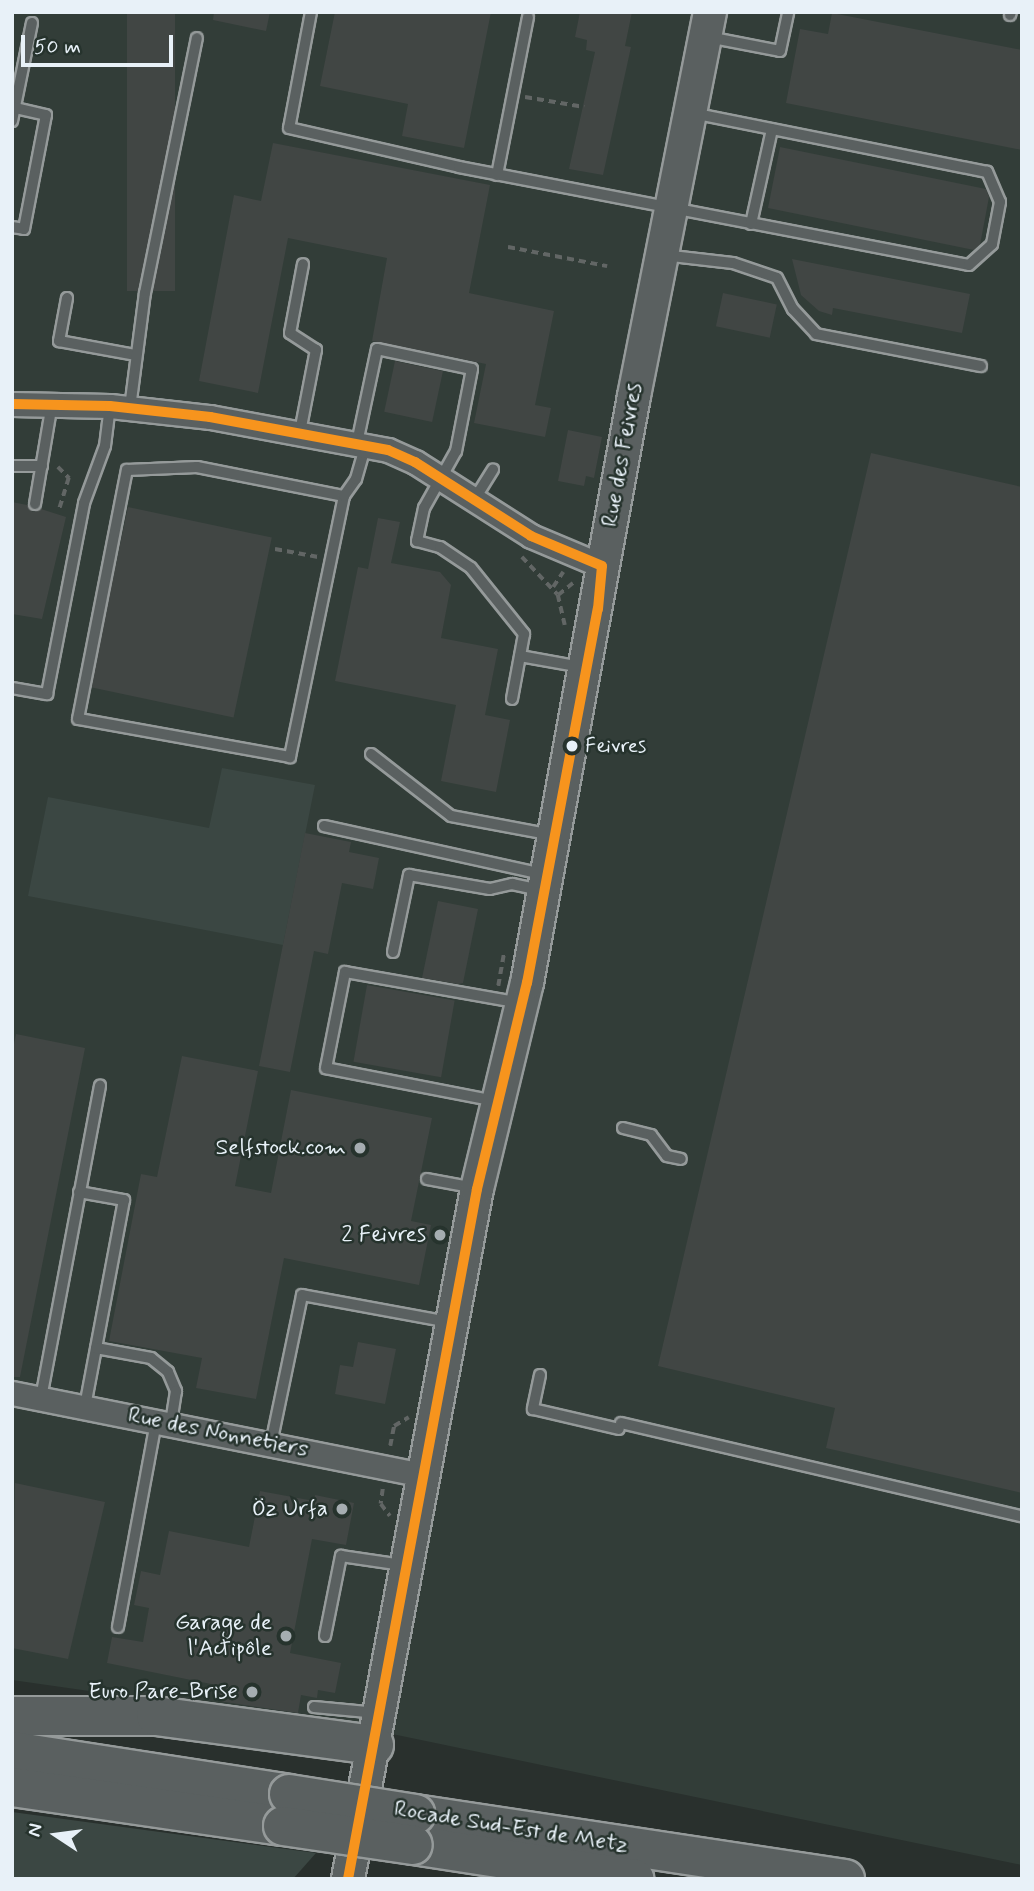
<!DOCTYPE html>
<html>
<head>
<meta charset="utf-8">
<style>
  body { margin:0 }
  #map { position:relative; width:1034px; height:1891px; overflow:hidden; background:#29302d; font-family:Mynerve,sans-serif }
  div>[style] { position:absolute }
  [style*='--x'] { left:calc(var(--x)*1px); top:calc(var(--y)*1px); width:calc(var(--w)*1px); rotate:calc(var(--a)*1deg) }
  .built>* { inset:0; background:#323d38 }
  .green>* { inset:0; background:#3b4743 }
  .building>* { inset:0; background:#414644; transform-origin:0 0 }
  .path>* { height:3.5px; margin-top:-1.75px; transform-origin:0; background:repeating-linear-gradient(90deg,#626665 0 7px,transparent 0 12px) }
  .roads { filter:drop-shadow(2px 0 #959a9a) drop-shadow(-2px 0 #959a9a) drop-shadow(0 2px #959a9a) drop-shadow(0 -2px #959a9a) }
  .lane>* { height:10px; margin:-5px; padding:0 5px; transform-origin:5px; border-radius:5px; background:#5a6060 }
  .street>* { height:23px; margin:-11.5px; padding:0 11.5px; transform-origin:11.5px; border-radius:11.5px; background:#5a6060 }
  .secondary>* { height:32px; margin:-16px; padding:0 16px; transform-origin:16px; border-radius:16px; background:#5a6060 }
  .highway>* { height:38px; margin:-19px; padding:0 19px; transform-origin:19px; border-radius:19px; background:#5a6060 }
  .bridges { filter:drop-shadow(2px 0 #959a9a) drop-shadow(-2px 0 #959a9a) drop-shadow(0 2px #959a9a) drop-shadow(0 -2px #959a9a) }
  .highway-bridge>* { height:38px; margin:-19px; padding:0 19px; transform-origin:19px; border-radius:19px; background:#5a6060 }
  .bus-1>* { height:10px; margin:-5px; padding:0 5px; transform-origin:5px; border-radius:5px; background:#f7941d }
  .dots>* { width:19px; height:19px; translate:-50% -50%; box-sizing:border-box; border:4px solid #26332d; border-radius:50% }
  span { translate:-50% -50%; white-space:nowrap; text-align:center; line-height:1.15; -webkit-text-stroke:5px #26332d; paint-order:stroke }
  .bus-label { font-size:21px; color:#e8f1f8 }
  .left { translate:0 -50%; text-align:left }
  .street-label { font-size:23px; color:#e8f1f8 }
  .poi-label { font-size:23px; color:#e8f1f8 }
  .right { translate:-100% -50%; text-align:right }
  .frame { position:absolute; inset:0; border:14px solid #e8f1f8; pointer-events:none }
  .north { position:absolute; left:21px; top:1800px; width:70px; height:70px; -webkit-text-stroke:5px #26332d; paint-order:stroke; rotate:283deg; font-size:19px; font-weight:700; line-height:28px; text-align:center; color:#e8f1f8 }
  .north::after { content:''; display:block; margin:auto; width:24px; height:32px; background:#e8f1f8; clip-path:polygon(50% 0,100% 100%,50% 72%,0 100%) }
  .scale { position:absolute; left:21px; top:35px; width:152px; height:32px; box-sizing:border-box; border:4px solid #e8f1f8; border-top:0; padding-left:9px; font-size:21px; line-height:24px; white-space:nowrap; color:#e8f1f8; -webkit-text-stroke:5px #26332d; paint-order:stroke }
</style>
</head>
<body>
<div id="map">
  <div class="built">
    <div style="clip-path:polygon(12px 12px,1022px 12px,1022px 1865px,397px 1735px,12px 1680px)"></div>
  </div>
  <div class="green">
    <div style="clip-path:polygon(222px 768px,315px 785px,283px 945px,28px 896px,48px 797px,209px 828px)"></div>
    <div style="clip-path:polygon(12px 1812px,316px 1853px,293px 1879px,12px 1879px)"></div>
  </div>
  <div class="building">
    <div style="left:127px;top:12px;width:48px;height:279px"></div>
    <div style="clip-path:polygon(214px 12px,270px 12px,266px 31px,213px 20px)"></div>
    <div style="clip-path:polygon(335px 12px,491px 12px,464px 148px,402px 136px,408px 104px,320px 86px)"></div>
    <div style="clip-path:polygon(580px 12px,632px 12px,625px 46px,631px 47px,603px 175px,569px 169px,595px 52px,586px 50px,587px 40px,575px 37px)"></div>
    <div style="clip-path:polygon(832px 13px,1022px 50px,1022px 150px,786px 103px,800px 29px,828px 34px)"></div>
    <div style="clip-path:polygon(273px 143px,490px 185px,469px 293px,554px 311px,535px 405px,551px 408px,545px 437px,474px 423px,486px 364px,372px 341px,387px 258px,288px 238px,258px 393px,199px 381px,234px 195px,261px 201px)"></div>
    <div style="clip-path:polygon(780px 147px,986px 189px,989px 197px,980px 245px,974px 250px,768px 208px)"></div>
    <div style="clip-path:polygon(792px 259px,970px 294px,962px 333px,833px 308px,832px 315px,819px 311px,801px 295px)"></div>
    <div style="left:723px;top:293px;width:55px;height:34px;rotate:12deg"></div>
    <div style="left:395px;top:361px;width:49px;height:52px;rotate:12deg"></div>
    <div style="clip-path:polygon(568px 430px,602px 437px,594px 478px,586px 476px,584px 486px,558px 481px)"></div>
    <div style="clip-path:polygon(871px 453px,1022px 487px,1022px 1493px,826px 1448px,835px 1408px,658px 1366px)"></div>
    <div style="clip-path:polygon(12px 502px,27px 505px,33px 512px,41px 509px,66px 517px,42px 619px,12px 614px)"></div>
    <div style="left:128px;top:507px;width:147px;height:184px;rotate:12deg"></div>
    <div style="clip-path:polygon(378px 518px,400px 522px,391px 563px,440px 572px,451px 585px,441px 638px,498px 649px,485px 715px,510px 720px,496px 792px,441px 781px,456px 705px,335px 681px,358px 567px,368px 569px)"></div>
    <div style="clip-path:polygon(305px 833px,351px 842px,349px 852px,379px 858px,373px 889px,342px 883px,328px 954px,314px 951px,290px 1072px,259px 1066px)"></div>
    <div style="clip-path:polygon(438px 901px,478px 909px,463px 983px,458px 984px,422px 978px)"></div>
    <div style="left:367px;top:985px;width:89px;height:78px;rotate:10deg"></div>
    <div style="clip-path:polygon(16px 1034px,85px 1048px,20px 1377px,12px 1377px,12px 1054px)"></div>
    <div style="clip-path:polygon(182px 1056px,258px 1071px,235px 1186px,271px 1193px,291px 1090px,432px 1118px,411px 1221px,431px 1225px,419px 1285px,284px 1258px,256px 1399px,196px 1388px,202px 1358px,109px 1341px,141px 1174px,157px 1177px)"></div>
    <div style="clip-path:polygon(358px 1342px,396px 1349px,385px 1404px,335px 1394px,340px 1365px,353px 1367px)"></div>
    <div style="clip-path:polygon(15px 1483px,105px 1502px,68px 1659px,12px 1648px)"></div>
    <div style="clip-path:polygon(260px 1491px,314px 1501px,315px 1495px,354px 1503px,346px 1545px,312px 1539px,290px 1653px,341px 1663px,335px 1693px,318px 1690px,317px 1698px,301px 1695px,298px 1713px,218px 1701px,221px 1686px,107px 1663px,112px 1637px,143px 1642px,149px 1608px,134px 1605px,141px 1571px,160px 1575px,169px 1531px,249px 1547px)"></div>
  </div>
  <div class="path">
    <div style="--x:525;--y:97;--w:60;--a:9.6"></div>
    <div style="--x:508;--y:247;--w:101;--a:10.9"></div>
    <div style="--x:58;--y:467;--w:16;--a:45"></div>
    <div style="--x:69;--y:478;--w:34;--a:107"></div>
    <div style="--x:275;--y:549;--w:44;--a:10.5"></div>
    <div style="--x:522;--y:557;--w:52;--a:46.5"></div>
    <div style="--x:558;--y:595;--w:31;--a:77"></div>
    <div style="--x:553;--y:587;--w:18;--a:-56"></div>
    <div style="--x:558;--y:595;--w:19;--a:-39"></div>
    <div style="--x:498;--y:986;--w:35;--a:-80"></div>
    <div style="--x:390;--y:1446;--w:20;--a:-79"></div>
    <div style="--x:394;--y:1426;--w:17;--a:-31"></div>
    <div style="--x:383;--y:1489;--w:15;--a:98"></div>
    <div style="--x:381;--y:1504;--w:15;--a:53"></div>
  </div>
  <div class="roads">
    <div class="lane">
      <div style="--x:311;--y:12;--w:118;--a:100.7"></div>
      <div style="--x:289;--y:128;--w:174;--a:12.9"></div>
      <div style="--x:459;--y:167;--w:519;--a:10.88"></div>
      <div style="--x:969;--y:265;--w:31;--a:-42"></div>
      <div style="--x:992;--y:244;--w:43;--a:-79.2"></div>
      <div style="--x:1000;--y:202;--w:33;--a:-113"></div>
      <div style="--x:987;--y:172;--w:300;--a:-168.7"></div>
      <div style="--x:1010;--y:15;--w:3;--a:-72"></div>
      <div style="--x:708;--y:37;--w:73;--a:11"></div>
      <div style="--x:780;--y:51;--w:40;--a:-78"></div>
      <div style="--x:12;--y:121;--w:100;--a:-78.5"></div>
      <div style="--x:497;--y:175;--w:161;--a:-78.9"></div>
      <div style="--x:751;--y:224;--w:97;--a:-77.5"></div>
      <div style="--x:12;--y:227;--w:12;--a:9"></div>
      <div style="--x:24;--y:229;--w:116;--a:-79.1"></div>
      <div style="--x:46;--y:115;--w:32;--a:-167"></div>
      <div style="--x:663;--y:255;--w:70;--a:6.5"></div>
      <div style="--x:733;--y:263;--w:46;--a:18.8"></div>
      <div style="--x:777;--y:278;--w:35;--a:63"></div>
      <div style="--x:793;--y:309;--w:34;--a:47"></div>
      <div style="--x:816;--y:334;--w:168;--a:11"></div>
      <div style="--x:67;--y:298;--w:44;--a:100.5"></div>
      <div style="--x:59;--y:341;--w:77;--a:10.4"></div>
      <div style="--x:130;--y:408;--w:116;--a:-82.6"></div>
      <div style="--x:145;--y:293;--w:260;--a:-78.5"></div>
      <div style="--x:300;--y:432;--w:84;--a:-79"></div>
      <div style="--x:316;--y:350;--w:31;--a:-147"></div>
      <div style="--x:290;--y:333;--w:70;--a:-79.3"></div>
      <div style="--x:357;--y:443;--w:96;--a:-78"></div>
      <div style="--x:377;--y:349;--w:97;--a:11.9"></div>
      <div style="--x:472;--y:369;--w:84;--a:101"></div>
      <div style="--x:456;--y:451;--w:65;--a:119.3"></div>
      <div style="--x:424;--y:508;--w:34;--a:102"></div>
      <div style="--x:417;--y:541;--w:24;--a:15"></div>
      <div style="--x:440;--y:547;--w:37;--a:34"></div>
      <div style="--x:471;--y:568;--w:85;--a:51.2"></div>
      <div style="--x:524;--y:634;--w:66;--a:100.5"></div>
      <div style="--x:12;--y:466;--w:30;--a:0"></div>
      <div style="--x:197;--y:467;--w:150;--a:11.2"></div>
      <div style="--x:344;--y:496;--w:267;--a:101.7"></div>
      <div style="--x:290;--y:757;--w:215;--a:-169.8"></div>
      <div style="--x:78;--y:719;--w:254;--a:-78.9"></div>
      <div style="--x:127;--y:470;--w:70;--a:-2.5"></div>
      <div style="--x:344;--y:496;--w:21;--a:-55"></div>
      <div style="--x:356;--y:479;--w:35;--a:-74"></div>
      <div style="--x:474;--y:500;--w:36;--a:-58"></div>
      <div style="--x:35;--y:504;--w:101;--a:-80.4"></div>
      <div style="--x:520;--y:656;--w:63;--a:10.1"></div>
      <div style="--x:12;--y:688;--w:36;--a:10"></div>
      <div style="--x:47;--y:694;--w:195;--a:-79"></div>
      <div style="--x:84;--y:503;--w:61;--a:-69.8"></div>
      <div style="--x:105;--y:446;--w:40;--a:-82.9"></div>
      <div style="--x:371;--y:754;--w:101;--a:37.8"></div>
      <div style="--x:451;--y:816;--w:104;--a:10.6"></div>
      <div style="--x:324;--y:826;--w:227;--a:12.4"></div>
      <div style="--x:393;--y:952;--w:79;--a:-78.3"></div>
      <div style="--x:409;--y:875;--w:82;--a:9.8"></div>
      <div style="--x:490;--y:889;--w:23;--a:-13"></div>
      <div style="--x:512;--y:884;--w:30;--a:12"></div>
      <div style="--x:495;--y:1101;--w:172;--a:-169"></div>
      <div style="--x:326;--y:1068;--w:98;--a:-78.8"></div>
      <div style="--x:345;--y:972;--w:178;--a:10"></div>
      <div style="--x:623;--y:1128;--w:29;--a:14"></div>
      <div style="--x:651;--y:1135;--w:26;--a:53"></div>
      <div style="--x:667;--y:1156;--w:14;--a:12"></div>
      <div style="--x:427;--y:1179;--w:49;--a:10.6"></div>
      <div style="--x:79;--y:1192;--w:46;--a:10.1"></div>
      <div style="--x:124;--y:1200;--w:211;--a:100.7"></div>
      <div style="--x:96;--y:1348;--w:56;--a:10.3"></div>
      <div style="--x:151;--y:1358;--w:22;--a:39"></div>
      <div style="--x:168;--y:1372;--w:21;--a:67"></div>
      <div style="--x:176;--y:1391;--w:33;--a:99"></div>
      <div style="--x:540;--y:1375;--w:35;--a:102"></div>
      <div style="--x:533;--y:1409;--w:88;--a:13.1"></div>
      <div style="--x:41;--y:1398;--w:318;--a:-79.3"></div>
      <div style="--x:621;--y:1423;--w:412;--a:13.1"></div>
      <div style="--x:271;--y:1444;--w:152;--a:-78.2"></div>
      <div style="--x:302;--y:1295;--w:149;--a:10.4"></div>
      <div style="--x:118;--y:1627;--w:209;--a:-79.5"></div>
      <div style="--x:325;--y:1636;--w:82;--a:-78.7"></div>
      <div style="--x:341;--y:1556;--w:62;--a:8.4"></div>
      <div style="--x:314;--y:1707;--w:64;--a:5.4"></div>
    </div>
    <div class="street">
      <div style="--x:12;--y:404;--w:98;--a:1.2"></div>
      <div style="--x:110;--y:406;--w:101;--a:6.3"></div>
      <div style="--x:210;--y:417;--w:181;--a:10.5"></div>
      <div style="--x:388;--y:450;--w:30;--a:24"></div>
      <div style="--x:415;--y:462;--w:138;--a:32.5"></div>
      <div style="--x:531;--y:536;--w:77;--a:22.9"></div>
      <div style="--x:12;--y:1393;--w:420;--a:11.3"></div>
    </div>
    <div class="secondary">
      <div style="--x:348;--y:1879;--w:702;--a:-79.41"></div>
      <div style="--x:477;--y:1189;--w:212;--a:-76.4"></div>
      <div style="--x:527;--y:983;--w:597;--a:-79.67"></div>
      <div style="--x:634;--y:396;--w:391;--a:-78.8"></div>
    </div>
    <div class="highway">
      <div style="--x:12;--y:1716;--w:144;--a:0"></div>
      <div style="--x:156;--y:1716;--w:220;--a:7.6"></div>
      <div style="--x:12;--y:1751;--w:280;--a:8.8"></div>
      <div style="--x:12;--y:1787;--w:274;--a:8.2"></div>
      <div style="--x:415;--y:1814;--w:435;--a:8.6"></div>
      <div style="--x:413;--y:1845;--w:224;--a:8.7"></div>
    </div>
  </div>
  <div class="bridges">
    <div class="highway-bridge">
      <div style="--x:289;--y:1794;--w:128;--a:9"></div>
      <div style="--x:283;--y:1826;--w:131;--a:8.3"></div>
    </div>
  </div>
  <div class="bus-1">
    <div style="--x:12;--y:404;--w:98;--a:1.2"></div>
    <div style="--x:110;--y:406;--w:101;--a:6.3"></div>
    <div style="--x:210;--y:417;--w:181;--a:10.5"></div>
    <div style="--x:388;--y:450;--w:30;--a:24"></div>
    <div style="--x:415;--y:462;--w:138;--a:32.5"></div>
    <div style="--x:531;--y:536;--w:77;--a:22.9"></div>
    <div style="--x:348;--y:1879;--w:702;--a:-79.41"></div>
    <div style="--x:477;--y:1189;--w:212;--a:-76.4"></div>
    <div style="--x:527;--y:983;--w:381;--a:-79.3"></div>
    <div style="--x:598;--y:609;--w:43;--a:-84.7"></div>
  </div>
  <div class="dots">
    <div style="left:572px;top:746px;background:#e8f1f8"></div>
    <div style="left:360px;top:1148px;background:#a5adb1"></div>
    <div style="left:440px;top:1235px;background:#a5adb1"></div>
    <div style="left:342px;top:1509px;background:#a5adb1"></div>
    <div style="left:286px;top:1636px;background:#a5adb1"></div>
    <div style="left:252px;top:1692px;background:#a5adb1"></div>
  </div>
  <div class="bus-label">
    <span class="left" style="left:585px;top:746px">Feivres</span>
  </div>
  <div class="street-label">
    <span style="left:623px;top:455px;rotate:-80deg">Rue des Feivres</span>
    <span style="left:218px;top:1433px;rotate:11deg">Rue des Nonnetiers</span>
    <span style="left:511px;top:1828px;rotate:9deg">Rocade Sud-Est de Metz</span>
  </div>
  <div class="poi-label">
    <span class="right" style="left:346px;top:1148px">Selfstock.com</span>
    <span class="right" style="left:426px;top:1235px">2 Feivres</span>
    <span class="right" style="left:328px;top:1509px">Öz Urfa</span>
    <span class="right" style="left:272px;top:1636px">Garage de<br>l'Actipôle</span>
    <span class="right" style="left:238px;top:1692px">Euro Pare-Brise</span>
  </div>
  <div class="frame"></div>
  <div class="north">N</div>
  <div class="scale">50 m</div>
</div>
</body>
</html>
